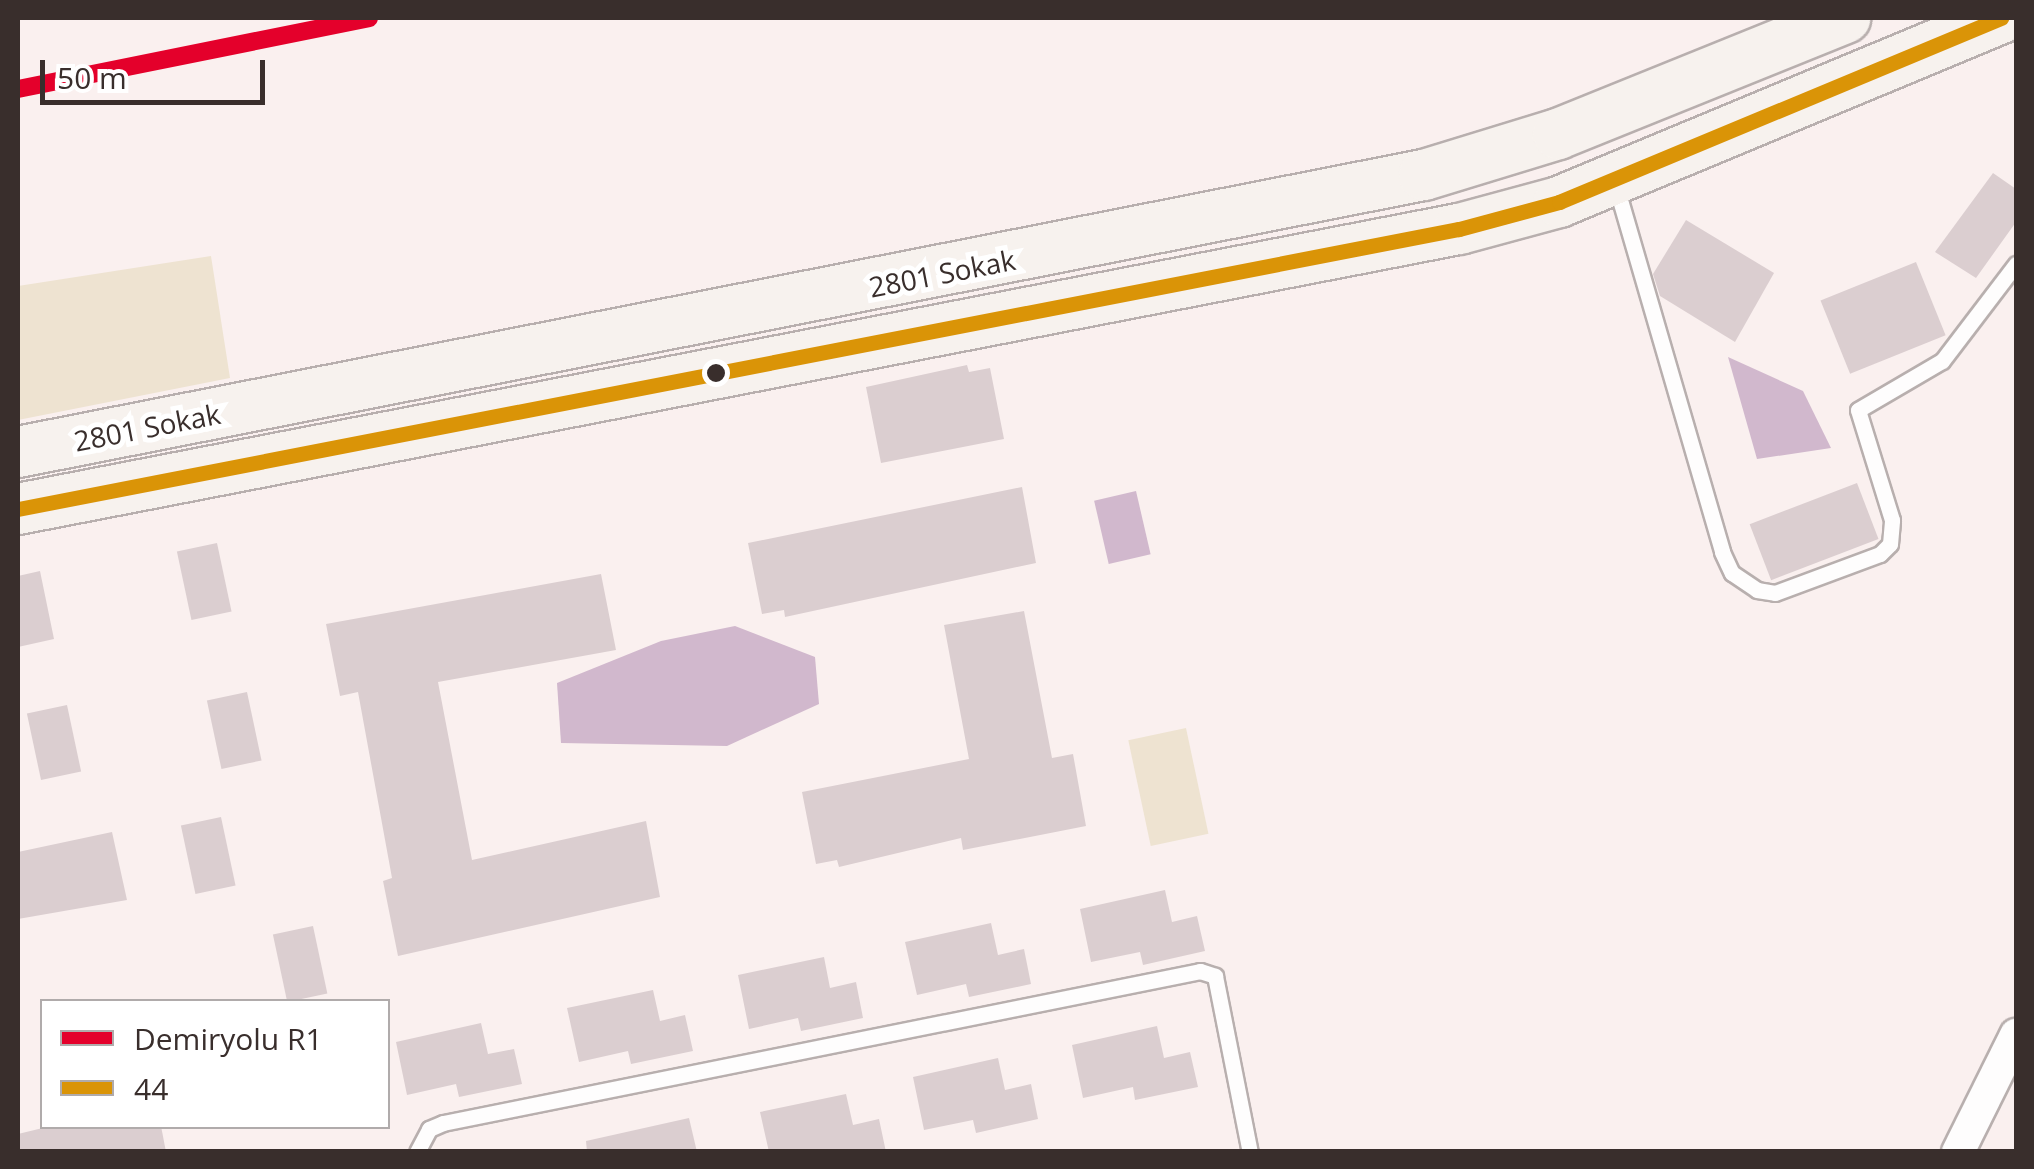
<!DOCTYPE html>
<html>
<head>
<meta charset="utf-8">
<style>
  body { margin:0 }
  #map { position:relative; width:2034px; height:1169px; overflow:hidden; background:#faf0ef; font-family:"Open Sans",sans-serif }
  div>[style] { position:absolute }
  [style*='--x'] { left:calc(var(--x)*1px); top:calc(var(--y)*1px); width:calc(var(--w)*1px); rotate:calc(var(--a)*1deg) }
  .green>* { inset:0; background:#eee3d1; transform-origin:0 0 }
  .water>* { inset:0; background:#d1b8cd; transform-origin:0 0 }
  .building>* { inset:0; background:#dbced0; transform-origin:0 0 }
  .roads { filter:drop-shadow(2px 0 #b8afae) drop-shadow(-2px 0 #b8afae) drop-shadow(0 2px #b8afae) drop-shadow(0 -2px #b8afae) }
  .lane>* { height:15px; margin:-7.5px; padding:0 7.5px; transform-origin:7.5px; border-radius:7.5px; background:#fefdfd }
  .street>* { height:32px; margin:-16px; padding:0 16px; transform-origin:16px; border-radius:16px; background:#fefdfd }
  .primary>* { height:50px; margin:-25px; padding:0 25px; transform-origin:25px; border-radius:25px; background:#f7f2ee }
  .bus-1>* { height:15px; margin:-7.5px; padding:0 7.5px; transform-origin:7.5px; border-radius:7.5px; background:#da9407 }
  .rail-1>* { height:18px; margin:-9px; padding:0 9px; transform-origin:9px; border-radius:9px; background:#e4002b }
  .dots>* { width:28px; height:28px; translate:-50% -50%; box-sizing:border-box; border:5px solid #fff; border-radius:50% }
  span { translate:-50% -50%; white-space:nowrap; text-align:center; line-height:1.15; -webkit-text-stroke:10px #fff; paint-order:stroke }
  .street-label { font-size:28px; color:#392e2c }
  .frame { position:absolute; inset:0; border:20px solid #392e2c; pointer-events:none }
  .legend { position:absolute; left:40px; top:999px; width:350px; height:130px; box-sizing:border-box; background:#fff; border:2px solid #b0abab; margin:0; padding:12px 18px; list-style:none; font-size:30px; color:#392e2c }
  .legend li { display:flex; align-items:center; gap:20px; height:50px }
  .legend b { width:50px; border:2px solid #b0abab }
  .scale { position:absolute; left:40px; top:60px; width:225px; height:45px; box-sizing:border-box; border:5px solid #392e2c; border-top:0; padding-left:12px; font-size:30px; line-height:35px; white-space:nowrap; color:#392e2c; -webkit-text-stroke:8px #fff; paint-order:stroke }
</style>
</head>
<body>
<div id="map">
  <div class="green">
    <div style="clip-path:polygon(211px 256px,230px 378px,18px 420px,18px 286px)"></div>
    <div style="left:1186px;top:728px;width:108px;height:59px;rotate:78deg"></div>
  </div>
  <div class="water">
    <div style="clip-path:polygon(1728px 357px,1803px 391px,1831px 448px,1757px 459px)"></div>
    <div style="left:1136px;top:491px;width:65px;height:43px;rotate:77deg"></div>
    <div style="clip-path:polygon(735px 626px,815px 657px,819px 704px,727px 746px,561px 743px,557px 683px,661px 641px)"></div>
  </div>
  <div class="building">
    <div style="clip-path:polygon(1993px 173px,2016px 189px,2016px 222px,1976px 278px,1935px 252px)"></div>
    <div style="clip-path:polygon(1686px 220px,1774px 273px,1735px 342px,1660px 296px,1653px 274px)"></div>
    <div style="left:1916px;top:262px;width:79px;height:103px;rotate:68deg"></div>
    <div style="clip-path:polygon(967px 365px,969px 372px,990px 368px,1004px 439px,881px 463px,866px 387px)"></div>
    <div style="left:1857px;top:483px;width:60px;height:115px;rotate:69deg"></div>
    <div style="clip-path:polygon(1022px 487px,1036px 563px,785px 617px,784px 610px,762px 614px,748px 543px)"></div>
    <div style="left:217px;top:543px;width:70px;height:41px;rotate:78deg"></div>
    <div style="clip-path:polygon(40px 571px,54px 639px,18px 647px,18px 576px)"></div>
    <div style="clip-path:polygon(601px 574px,616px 650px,438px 682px,472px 860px,646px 821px,660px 897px,398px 956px,383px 881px,392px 878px,358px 692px,340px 696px,326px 624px)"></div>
    <div style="clip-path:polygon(1024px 611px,1052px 758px,1073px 754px,1086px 826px,963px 850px,961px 838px,839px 867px,837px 860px,816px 864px,802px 792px,969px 759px,944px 625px)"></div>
    <div style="left:247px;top:692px;width:70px;height:41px;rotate:78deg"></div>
    <div style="left:67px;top:705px;width:68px;height:41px;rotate:78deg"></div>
    <div style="left:221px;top:817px;width:70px;height:41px;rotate:78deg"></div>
    <div style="clip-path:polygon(112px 832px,127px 900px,18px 919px,18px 852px)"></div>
    <div style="clip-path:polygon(1165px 890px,1172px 922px,1197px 916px,1205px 951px,1143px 965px,1140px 952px,1091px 962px,1080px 909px)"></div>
    <div style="clip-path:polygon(991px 923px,998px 955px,1024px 949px,1031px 984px,969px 997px,966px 984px,917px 995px,905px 942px)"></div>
    <div style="left:313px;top:926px;width:69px;height:41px;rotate:78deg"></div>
    <div style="clip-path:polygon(824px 957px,830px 988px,856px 982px,863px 1018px,801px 1031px,798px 1018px,749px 1029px,738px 975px)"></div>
    <div style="clip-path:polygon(653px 990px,660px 1021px,685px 1015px,693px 1051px,631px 1064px,628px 1051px,579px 1062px,567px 1008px)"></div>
    <div style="clip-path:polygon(481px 1023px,488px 1054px,514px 1049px,522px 1084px,459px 1097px,456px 1084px,407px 1095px,396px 1042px)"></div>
    <div style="clip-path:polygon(1157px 1026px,1164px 1058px,1190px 1052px,1198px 1087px,1135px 1100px,1133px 1087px,1083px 1098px,1072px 1045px)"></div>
    <div style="clip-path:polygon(998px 1058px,1005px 1090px,1031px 1084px,1038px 1119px,976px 1133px,973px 1120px,924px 1130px,913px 1077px)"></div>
    <div style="clip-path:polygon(846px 1094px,853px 1125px,879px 1119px,886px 1152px,769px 1152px,760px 1112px)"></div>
    <div style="clip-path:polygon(689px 1118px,697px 1152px,587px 1152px,586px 1141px)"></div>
    <div style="clip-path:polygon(51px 1126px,161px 1126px,166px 1152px,18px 1152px,18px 1134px)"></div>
  </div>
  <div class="roads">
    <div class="lane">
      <div style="--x:1616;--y:186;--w:381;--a:73.8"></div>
      <div style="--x:1722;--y:552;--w:23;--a:65"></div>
      <div style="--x:1732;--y:573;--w:30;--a:34"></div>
      <div style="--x:1757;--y:590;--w:18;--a:9"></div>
      <div style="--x:1775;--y:593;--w:112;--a:-20.4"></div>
      <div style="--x:1880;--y:554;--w:14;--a:-45"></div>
      <div style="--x:1890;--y:544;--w:24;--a:-85"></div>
      <div style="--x:1892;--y:520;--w:115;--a:-107.2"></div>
      <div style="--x:1858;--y:410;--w:97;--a:-30.3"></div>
      <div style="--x:1942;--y:361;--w:122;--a:-52.7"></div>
      <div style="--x:417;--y:1152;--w:26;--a:-62"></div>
      <div style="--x:429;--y:1129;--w:15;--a:-23"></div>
      <div style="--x:443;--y:1123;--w:772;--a:-11.35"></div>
      <div style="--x:1200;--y:971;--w:16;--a:18"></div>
      <div style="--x:1215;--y:976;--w:179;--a:78.8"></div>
    </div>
    <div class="street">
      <div style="--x:1958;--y:1152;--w:131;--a:-63.6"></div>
    </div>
    <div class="primary">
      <div style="--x:18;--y:452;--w:1433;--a:-11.15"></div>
      <div style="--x:1424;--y:175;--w:140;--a:-17"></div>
      <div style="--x:1558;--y:134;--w:310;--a:-22"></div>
      <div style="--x:18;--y:509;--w:1468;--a:-11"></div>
      <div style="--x:1459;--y:229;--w:104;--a:-15.1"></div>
      <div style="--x:1559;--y:202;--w:479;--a:-22.6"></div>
    </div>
  </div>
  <div class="bus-1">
    <div style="--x:18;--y:509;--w:1468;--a:-11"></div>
    <div style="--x:1459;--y:229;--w:104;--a:-15.1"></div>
    <div style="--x:1559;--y:202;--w:479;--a:-22.6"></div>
  </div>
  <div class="rail-1">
    <div style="--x:18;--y:89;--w:358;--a:-11.4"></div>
  </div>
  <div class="dots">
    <div style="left:716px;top:373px;background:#392e2c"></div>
  </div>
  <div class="street-label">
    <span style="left:942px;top:273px;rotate:-11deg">2801 Sokak</span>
    <span style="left:147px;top:427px;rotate:-11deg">2801 Sokak</span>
  </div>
  <div class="frame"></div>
  <ul class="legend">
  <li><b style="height:12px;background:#e4002b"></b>Demiryolu R1</li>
  <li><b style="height:12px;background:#da9407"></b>44</li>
  </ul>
  <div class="scale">50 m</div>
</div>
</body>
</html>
